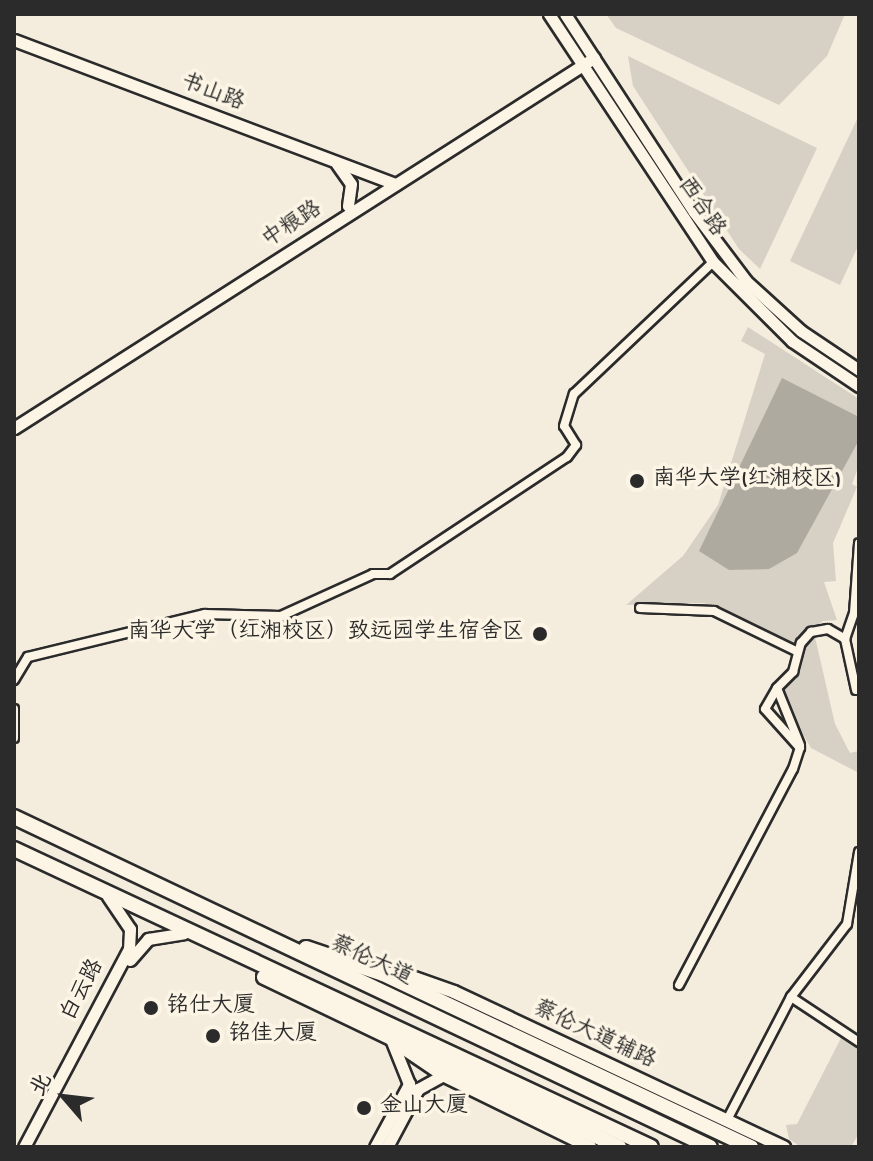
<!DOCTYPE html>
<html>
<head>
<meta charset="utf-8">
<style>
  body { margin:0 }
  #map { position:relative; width:873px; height:1161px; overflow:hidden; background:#f4edde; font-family:"Gochi Hand","LXGW WenKai TC",sans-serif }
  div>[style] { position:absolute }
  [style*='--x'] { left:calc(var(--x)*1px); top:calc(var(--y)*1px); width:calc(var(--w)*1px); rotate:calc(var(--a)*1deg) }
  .green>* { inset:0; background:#d6d1c4 }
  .water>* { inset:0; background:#afaaa0 }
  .roads { filter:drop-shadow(2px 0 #2b2b2b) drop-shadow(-2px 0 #2b2b2b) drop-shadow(0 2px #2b2b2b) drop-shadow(0 -2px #2b2b2b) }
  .street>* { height:8px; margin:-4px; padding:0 4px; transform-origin:4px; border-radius:4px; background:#fcf5e5 }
  .secondary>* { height:11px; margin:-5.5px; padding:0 5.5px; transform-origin:5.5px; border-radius:5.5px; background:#fcf5e5 }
  .primary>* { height:12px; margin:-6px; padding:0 6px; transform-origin:6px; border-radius:6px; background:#fcf5e5 }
  .highway>* { height:14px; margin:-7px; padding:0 7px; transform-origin:7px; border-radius:7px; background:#fcf5e5 }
  .dots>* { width:22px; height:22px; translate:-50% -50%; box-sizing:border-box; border:4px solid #fcf5e5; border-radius:50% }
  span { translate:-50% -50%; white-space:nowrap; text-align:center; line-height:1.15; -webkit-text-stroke:7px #fcf5e5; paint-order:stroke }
  .street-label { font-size:22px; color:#2b2b2b }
  .poi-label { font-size:22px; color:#2b2b2b }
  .left { translate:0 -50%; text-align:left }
  .right { translate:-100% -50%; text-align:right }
  .frame { position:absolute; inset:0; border:16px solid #2b2b2b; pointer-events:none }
  .north { position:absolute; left:24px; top:1057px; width:80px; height:80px; -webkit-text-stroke:6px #fcf5e5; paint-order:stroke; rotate:298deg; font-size:22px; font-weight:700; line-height:32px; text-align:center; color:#2b2b2b }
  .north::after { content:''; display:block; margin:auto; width:28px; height:36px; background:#2b2b2b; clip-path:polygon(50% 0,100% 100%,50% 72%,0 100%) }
</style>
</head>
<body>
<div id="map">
  <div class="green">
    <div style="clip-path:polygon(606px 14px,845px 14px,827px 56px,779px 105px,616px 28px)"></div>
    <div style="clip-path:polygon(628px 56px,817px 148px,760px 269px,739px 249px,633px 86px)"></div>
    <div style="clip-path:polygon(859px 115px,859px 244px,840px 285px,790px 261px)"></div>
    <div style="clip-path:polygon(748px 327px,859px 399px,859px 465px,852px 484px,857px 487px,833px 543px,836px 581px,824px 582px,837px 620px,823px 621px,792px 645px,704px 603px,626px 605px,683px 556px,718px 505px,765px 354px,741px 341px)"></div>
    <div style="clip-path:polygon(822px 630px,836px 636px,815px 637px,835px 724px,850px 753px,859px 751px,859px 773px,811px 748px,781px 696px,780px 688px,807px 640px)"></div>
    <div style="clip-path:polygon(841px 1038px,859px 1050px,859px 1133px,851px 1147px,801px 1147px,789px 1139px,786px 1125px,797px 1124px)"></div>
  </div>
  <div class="water">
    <div style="clip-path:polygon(782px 378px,859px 417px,859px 440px,797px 553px,769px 569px,729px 570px,699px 551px)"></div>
  </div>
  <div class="roads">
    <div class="street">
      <div style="--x:640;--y:608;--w:74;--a:2.3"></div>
      <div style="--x:714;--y:611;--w:93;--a:26"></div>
      <div style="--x:14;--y:680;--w:27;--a:-59"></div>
      <div style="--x:28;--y:657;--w:182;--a:-13.7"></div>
      <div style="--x:205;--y:614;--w:76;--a:1.5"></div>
      <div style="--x:281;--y:616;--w:101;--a:-24.5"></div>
      <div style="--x:373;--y:574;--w:17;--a:0"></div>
      <div style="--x:390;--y:574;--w:212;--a:-33.5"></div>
      <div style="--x:567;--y:457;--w:15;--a:-53"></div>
      <div style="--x:576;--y:445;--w:22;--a:-122"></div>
      <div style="--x:564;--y:426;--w:34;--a:-73"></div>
      <div style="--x:574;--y:394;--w:192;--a:-43.5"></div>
      <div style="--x:856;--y:690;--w:52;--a:-102.2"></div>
      <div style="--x:845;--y:639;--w:28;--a:-71"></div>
      <div style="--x:854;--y:613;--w:70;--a:-85.9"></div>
      <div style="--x:14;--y:709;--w:29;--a:90"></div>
      <div style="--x:800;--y:745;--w:61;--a:-112"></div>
      <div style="--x:777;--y:688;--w:23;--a:-45"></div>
      <div style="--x:793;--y:672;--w:30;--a:-75"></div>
      <div style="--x:801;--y:643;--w:15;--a:-48"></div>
      <div style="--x:811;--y:632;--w:17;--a:-10"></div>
      <div style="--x:828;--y:629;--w:20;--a:30"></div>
      <div style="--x:679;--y:985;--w:244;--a:-62.2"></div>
      <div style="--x:793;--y:769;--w:22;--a:-72"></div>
      <div style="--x:800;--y:748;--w:52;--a:-131.9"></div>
      <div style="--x:765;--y:709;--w:24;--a:-60"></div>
      <div style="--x:791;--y:997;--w:82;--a:33.5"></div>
      <div style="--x:727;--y:1120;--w:139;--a:-62.5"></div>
      <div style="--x:791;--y:997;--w:92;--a:-52.5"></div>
      <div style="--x:847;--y:924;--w:73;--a:-80.5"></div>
    </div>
    <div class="secondary">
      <div style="--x:549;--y:14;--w:297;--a:56.5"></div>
      <div style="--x:713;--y:262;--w:112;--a:45"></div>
      <div style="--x:792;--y:341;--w:81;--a:33.9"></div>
      <div style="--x:565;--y:14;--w:236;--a:56.9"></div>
      <div style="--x:694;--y:212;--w:86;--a:53"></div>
      <div style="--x:746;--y:281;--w:74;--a:42.3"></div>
      <div style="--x:801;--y:331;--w:70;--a:33.9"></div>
      <div style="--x:14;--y:40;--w:408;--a:20.7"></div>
      <div style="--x:337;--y:164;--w:24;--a:55"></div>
      <div style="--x:351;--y:184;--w:22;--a:98"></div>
      <div style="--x:14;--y:428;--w:688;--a:-32.54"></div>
      <div style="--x:130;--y:960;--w:28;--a:-49"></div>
      <div style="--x:148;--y:939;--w:36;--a:-9"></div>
      <div style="--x:24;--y:1147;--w:224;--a:-62.1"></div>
      <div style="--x:129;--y:949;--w:20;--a:-87"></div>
      <div style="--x:130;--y:929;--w:40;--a:-124"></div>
      <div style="--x:375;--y:1147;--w:72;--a:-61.6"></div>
      <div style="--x:409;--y:1084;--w:48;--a:-111.8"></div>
      <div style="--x:387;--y:1147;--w:66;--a:-61.9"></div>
      <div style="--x:418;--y:1089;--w:29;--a:-29"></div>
    </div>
    <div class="primary">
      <div style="--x:385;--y:974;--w:18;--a:0"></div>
      <div style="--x:403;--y:974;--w:54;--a:19.4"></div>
      <div style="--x:454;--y:992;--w:365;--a:25.2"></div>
      <div style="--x:406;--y:1050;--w:45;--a:34"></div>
      <div style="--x:443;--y:1075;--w:164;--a:26.1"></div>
    </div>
    <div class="highway">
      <div style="--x:14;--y:817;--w:770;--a:25.37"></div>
      <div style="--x:14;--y:849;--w:703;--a:25.07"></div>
      <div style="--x:306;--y:948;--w:81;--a:18.7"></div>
      <div style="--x:383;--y:974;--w:407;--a:25.2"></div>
      <div style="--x:264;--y:977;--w:394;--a:25.6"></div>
    </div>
  </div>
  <div class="dots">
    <div style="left:637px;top:481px;background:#2b2b2b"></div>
    <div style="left:540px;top:634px;background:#2b2b2b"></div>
    <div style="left:151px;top:1008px;background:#2b2b2b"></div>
    <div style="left:213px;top:1036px;background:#2b2b2b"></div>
    <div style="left:364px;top:1108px;background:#2b2b2b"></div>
  </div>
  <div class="street-label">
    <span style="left:212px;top:94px;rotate:21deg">书山路</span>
    <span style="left:700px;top:208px;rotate:56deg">西合路</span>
    <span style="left:293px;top:226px;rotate:-33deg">中粮路</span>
    <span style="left:371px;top:962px;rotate:25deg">蔡伦大道</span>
    <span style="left:84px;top:991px;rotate:-62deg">白云路</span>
    <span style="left:594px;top:1036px;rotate:25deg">蔡伦大道辅路</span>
  </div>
  <div class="poi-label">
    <span class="left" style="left:653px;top:481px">南华大学(红湘校区)</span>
    <span class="right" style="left:524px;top:634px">南华大学（红湘校区）致远园学生宿舍区</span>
    <span class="left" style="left:167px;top:1008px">铭仕大厦</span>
    <span class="left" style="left:229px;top:1036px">铭佳大厦</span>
    <span class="left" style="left:380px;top:1108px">金山大厦</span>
  </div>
  <div class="frame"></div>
  <div class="north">北</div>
</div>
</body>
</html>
